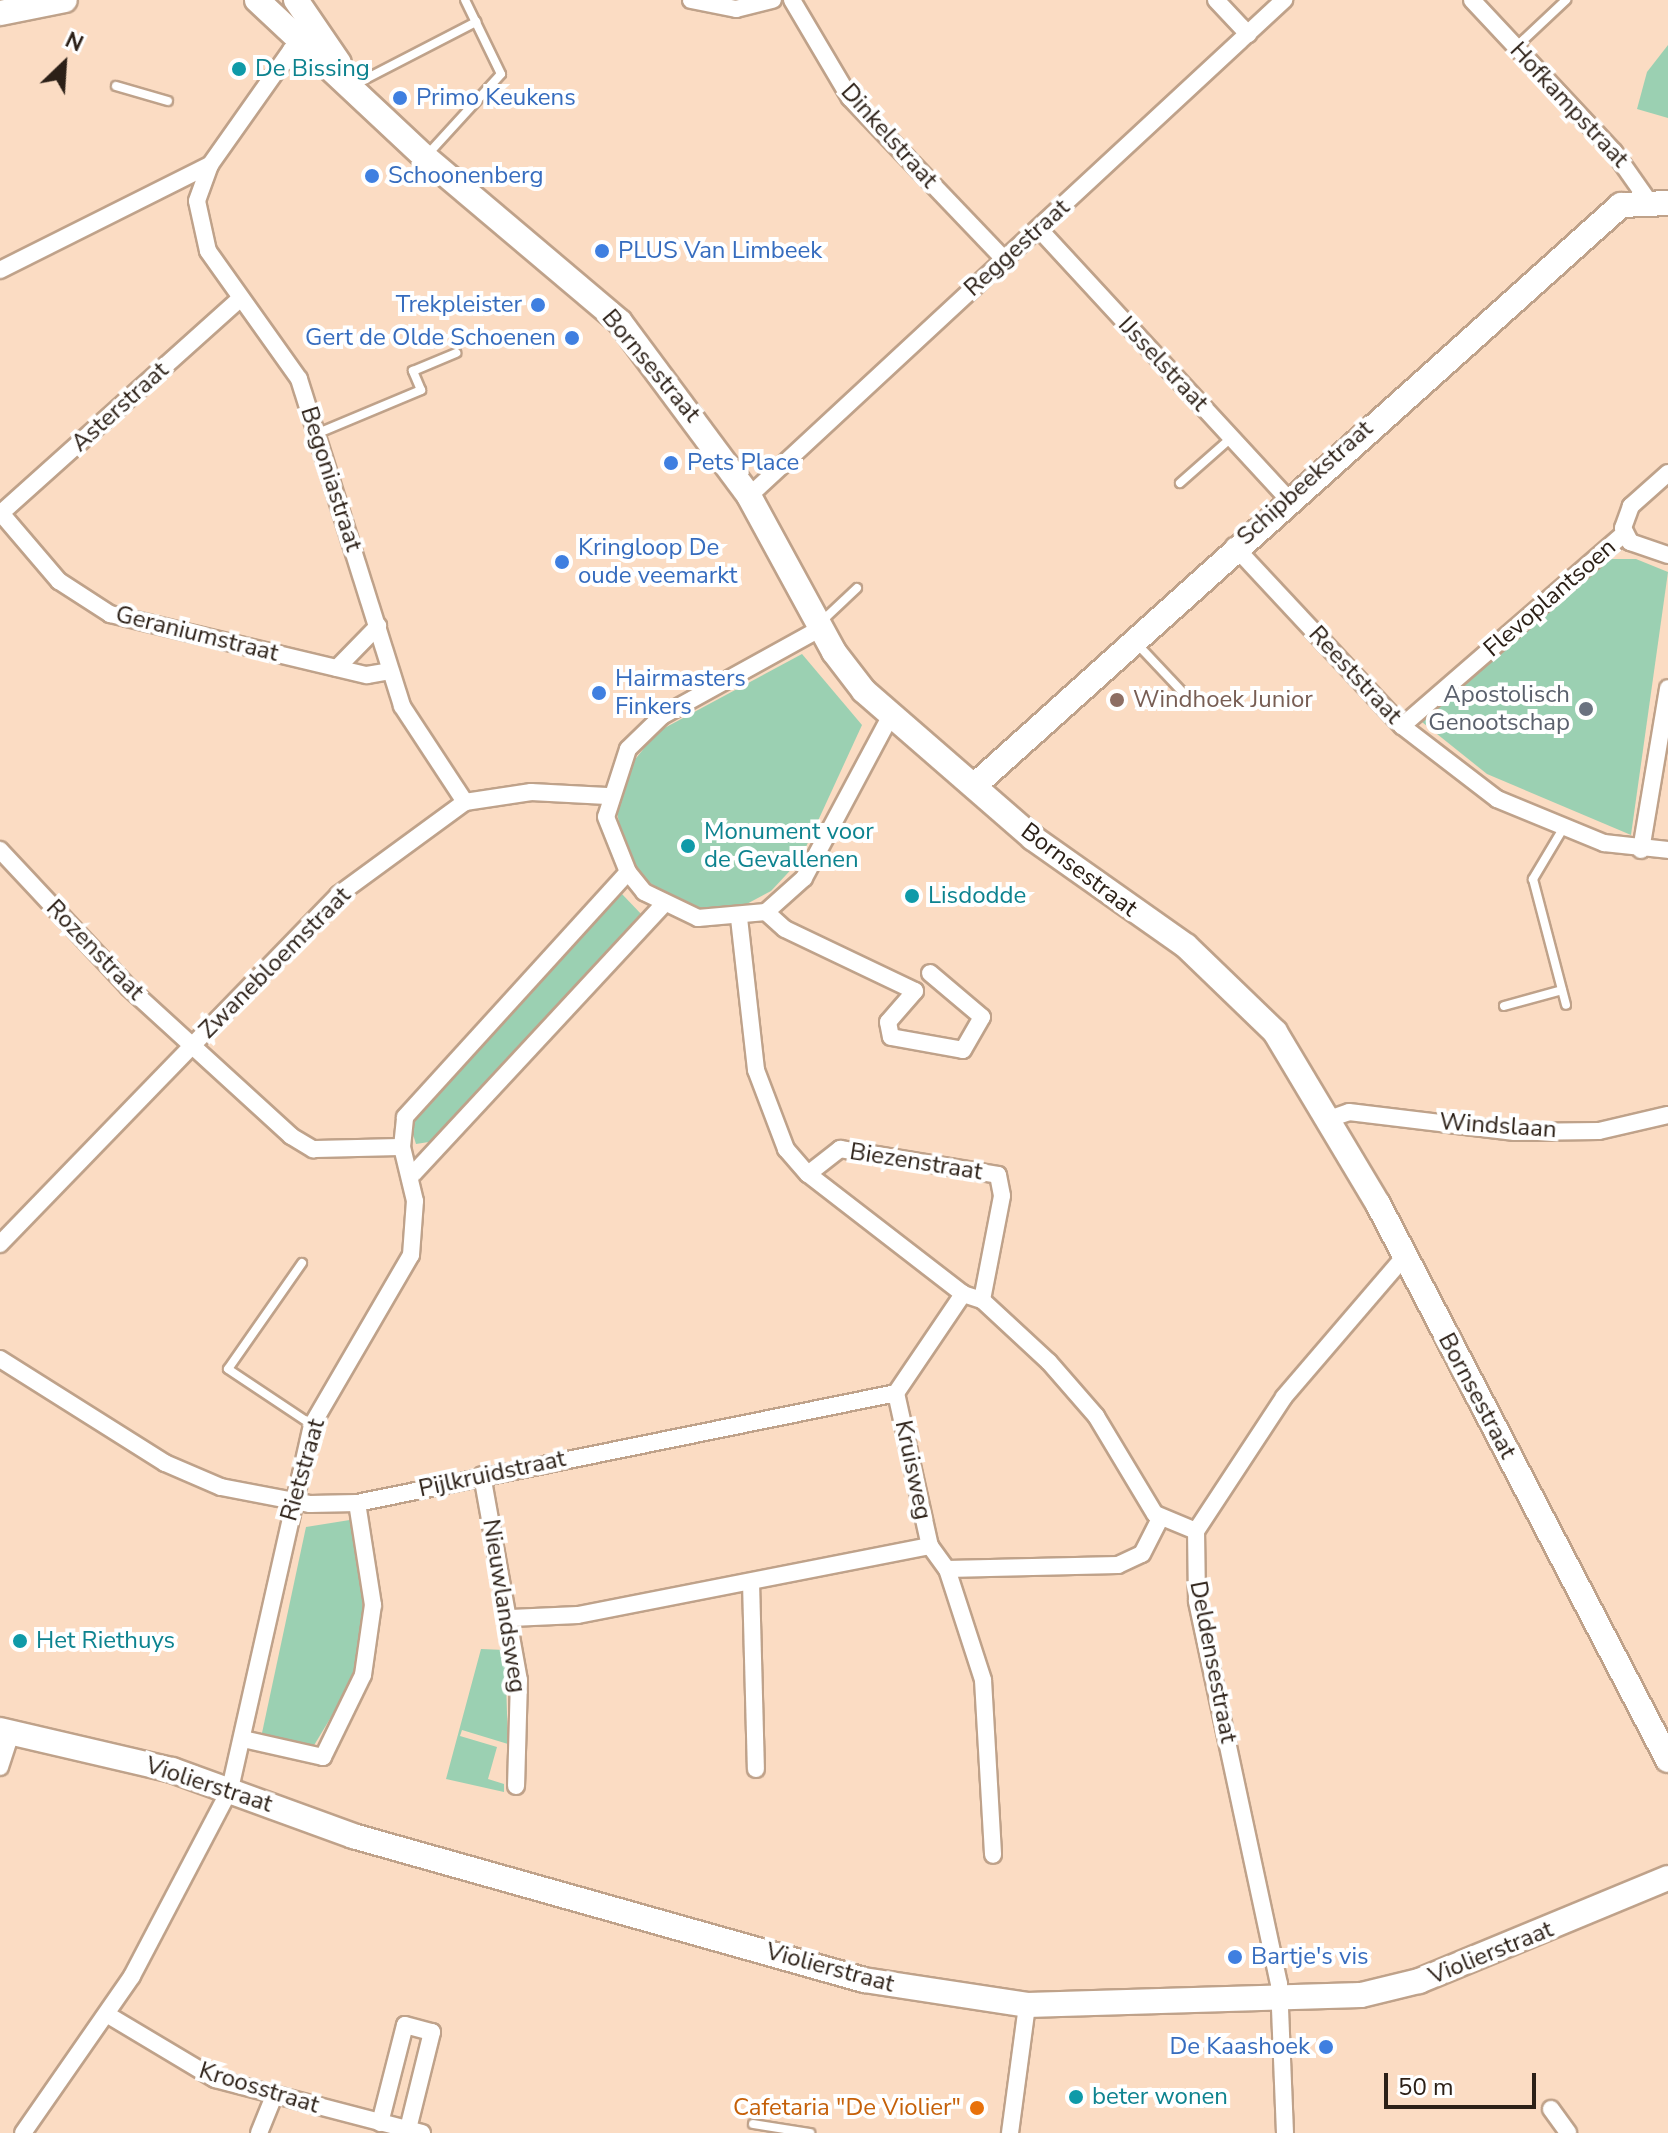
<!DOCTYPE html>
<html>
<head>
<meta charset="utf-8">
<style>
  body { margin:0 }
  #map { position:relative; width:1668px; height:2133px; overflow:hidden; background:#fbdcc3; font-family:"Nunito Sans",sans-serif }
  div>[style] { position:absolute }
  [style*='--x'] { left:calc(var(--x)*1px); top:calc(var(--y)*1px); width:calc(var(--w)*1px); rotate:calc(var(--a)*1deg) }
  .green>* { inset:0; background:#9bd0b2 }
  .roads { filter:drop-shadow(2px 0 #bfa28a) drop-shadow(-2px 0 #bfa28a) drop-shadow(0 2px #bfa28a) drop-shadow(0 -2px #bfa28a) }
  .lane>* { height:8px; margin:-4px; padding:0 4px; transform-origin:4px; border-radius:4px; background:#fff }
  .street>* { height:16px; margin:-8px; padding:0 8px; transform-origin:8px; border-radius:8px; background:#fff }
  .secondary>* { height:24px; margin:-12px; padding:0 12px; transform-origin:12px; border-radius:12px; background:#fff }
  .dots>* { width:22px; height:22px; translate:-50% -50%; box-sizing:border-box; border:4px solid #fff; border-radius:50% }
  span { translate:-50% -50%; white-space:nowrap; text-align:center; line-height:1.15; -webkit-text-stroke:8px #fff; paint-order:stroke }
  .culture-label { font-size:24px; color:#0d838f }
  .left { translate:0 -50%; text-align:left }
  .shop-label { font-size:24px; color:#366cbe }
  .right { translate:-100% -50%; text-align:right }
  .street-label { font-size:24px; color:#2c2017 }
  .worship-label { font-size:24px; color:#5b616d }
  .education-label { font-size:24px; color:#785e54 }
  .food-label { font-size:24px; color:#c56008 }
  .north { position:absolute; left:24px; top:24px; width:80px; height:80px; -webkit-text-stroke:6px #fff; paint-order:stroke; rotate:25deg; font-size:22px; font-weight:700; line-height:32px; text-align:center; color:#2c2017 }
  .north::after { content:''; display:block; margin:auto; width:28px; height:36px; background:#2c2017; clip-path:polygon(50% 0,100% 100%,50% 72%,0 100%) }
  .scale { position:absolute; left:1384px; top:2073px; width:152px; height:36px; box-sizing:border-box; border:4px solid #2c2017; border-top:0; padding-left:10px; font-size:24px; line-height:28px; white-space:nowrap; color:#2c2017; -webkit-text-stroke:6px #fff; paint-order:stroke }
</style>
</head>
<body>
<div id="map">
  <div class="green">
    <div style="clip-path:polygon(1668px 45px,1668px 118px,1637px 109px,1647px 72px)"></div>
    <div style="clip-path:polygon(1607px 559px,1636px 559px,1668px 572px,1631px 835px,1487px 774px,1422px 722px)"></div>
    <div style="clip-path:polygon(802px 654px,862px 725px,800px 860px,771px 891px,741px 907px,702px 910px,669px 900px,633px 867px,625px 849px,615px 804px,621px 777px,657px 732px)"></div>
    <div style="clip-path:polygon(621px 893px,643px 916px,435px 1141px,416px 1144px,410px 1125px)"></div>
    <div style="clip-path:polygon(356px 1519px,364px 1625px,351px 1684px,313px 1747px,262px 1733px,306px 1527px)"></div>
    <div style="clip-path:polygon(481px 1649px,505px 1650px,508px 1744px,462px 1730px,460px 1736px,497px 1747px,488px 1779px,504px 1784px,504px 1792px,446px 1779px)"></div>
  </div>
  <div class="roads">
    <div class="lane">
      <div style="--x:1516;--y:47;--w:69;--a:-43.2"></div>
      <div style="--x:116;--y:86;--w:54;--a:16.1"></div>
      <div style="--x:352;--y:86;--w:140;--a:-27.3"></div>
      <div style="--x:428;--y:154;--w:108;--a:-47.6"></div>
      <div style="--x:501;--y:74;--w:82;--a:-115.9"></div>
      <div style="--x:316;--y:434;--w:114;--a:-22.7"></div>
      <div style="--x:421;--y:390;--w:21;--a:-113"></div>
      <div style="--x:413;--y:371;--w:47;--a:-22.7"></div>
      <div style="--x:1180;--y:483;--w:68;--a:-41.4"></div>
      <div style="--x:822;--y:621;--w:48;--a:-43.3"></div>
      <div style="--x:1138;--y:645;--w:76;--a:46.6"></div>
      <div style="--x:1564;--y:827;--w:61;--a:120.8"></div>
      <div style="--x:1533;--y:879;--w:130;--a:75.3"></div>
      <div style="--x:1504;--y:1006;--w:60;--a:-15.4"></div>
      <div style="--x:302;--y:1263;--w:129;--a:124.9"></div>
      <div style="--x:228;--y:1369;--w:101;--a:33.7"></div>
      <div style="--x:753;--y:2124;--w:58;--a:9"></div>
    </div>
    <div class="street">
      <div style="--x:691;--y:0;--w:46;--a:11.3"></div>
      <div style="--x:736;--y:9;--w:38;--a:-14"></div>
      <div style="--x:792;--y:0;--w:114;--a:59.4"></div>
      <div style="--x:850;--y:98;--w:223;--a:46.3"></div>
      <div style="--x:1216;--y:0;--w:47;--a:46.7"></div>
      <div style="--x:1472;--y:0;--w:208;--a:46.9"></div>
      <div style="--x:1614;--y:152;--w:57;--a:54.9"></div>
      <div style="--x:210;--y:165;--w:38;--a:110"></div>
      <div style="--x:197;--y:201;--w:51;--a:77.6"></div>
      <div style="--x:208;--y:251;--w:157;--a:54.6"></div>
      <div style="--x:299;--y:379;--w:343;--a:72.5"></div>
      <div style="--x:402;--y:706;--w:115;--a:56.7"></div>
      <div style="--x:1039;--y:229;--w:366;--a:47.3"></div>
      <div style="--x:0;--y:270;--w:235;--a:-26.6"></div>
      <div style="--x:210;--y:165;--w:141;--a:-54.8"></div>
      <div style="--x:291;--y:50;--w:20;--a:-27"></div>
      <div style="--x:1668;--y:473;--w:50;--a:138.3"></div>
      <div style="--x:1631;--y:506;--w:23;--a:110"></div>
      <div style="--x:1623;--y:528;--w:16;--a:63"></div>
      <div style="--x:1630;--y:542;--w:40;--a:18.9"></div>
      <div style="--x:749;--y:496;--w:730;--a:-42.83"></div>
      <div style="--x:0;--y:512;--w:91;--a:49.5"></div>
      <div style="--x:59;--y:581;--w:61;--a:32.9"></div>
      <div style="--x:110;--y:614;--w:264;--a:13.4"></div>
      <div style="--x:367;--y:675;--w:23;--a:-10"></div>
      <div style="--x:0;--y:514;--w:322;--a:-41.9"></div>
      <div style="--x:1234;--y:546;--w:246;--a:47"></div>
      <div style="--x:1402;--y:726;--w:120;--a:37.5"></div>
      <div style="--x:1497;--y:799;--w:116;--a:22.4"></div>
      <div style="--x:1604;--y:843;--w:64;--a:6.2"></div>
      <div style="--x:823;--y:627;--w:184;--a:151.1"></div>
      <div style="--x:662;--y:716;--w:47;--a:135.9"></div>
      <div style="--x:628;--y:749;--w:71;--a:107.9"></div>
      <div style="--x:606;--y:817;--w:59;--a:68.2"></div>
      <div style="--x:628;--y:872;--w:26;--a:51"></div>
      <div style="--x:644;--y:892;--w:60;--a:25.7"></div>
      <div style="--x:698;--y:918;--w:68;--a:-5"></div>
      <div style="--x:766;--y:912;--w:51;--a:-41.8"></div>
      <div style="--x:804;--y:878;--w:183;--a:-61.9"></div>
      <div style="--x:337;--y:668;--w:59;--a:-45.7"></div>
      <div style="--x:1402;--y:726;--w:295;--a:-40.9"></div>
      <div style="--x:0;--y:850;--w:187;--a:46.9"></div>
      <div style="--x:128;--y:987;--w:221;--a:42.4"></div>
      <div style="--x:291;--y:1136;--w:26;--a:31"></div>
      <div style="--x:313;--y:1149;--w:89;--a:-1.3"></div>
      <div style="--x:1641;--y:850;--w:164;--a:-80.5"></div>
      <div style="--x:766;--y:912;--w:25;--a:42"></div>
      <div style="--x:785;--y:929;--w:144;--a:25.5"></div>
      <div style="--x:915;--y:991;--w:41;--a:131.1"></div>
      <div style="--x:888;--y:1022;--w:15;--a:79"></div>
      <div style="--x:891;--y:1037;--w:73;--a:10.2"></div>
      <div style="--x:963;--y:1050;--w:38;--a:-60"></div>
      <div style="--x:982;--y:1017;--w:68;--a:-139.8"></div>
      <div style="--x:739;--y:918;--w:153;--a:83.6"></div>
      <div style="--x:756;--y:1070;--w:85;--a:69.2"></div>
      <div style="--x:786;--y:1149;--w:33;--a:49"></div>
      <div style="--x:808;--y:1174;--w:196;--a:37.7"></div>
      <div style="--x:963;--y:1294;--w:20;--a:18"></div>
      <div style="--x:982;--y:1300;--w:91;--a:42.8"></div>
      <div style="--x:1049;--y:1362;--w:72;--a:49"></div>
      <div style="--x:1096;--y:1416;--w:114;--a:59"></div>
      <div style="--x:1155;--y:1514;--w:44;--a:22.5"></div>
      <div style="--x:1329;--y:1119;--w:21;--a:-19"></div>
      <div style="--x:1349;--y:1112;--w:167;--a:6.9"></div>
      <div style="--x:1515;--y:1132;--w:84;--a:-0.7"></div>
      <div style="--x:1599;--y:1131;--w:71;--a:-13.1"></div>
      <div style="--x:414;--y:1173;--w:367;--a:-47.1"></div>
      <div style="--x:808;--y:1174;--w:41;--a:-38"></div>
      <div style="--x:840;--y:1149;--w:160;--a:9.3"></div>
      <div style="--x:998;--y:1175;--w:21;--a:79"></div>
      <div style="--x:1002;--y:1196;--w:106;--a:100.9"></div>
      <div style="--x:0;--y:1244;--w:486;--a:-45.9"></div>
      <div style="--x:338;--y:895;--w:157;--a:-36.2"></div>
      <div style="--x:465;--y:802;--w:67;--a:-8.6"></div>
      <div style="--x:531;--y:792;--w:76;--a:3"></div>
      <div style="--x:0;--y:1359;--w:195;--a:32.2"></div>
      <div style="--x:165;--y:1463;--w:61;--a:23.2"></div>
      <div style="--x:221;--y:1487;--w:91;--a:10.8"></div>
      <div style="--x:310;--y:1504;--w:47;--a:-1.2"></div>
      <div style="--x:357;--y:1503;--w:550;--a:-11.53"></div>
      <div style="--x:896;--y:1393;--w:157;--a:77.5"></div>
      <div style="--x:930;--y:1546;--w:29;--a:54"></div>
      <div style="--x:947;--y:1569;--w:117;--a:72"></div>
      <div style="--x:983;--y:1680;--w:175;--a:86.7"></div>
      <div style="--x:896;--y:1393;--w:120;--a:-55.9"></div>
      <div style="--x:482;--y:1475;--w:208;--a:79.8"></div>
      <div style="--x:519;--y:1680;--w:106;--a:91.6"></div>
      <div style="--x:947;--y:1569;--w:171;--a:-1.3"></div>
      <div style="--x:1118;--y:1565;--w:26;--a:-25"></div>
      <div style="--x:1142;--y:1554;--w:39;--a:-63"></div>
      <div style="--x:751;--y:1582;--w:187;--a:88.5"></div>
      <div style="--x:511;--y:1618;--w:67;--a:-2.6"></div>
      <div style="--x:578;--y:1615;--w:359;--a:-11.1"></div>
      <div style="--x:243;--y:1739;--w:82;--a:12.7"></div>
      <div style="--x:323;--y:1757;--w:91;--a:-64"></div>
      <div style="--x:363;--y:1675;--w:71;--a:-81.9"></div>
      <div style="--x:373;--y:1605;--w:103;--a:-98.9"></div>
      <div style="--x:0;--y:1767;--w:36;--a:-72"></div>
      <div style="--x:108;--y:2015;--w:125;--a:30.9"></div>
      <div style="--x:215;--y:2079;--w:214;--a:14.6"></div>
      <div style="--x:1551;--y:2109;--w:29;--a:54"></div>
      <div style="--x:380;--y:2123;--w:101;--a:-75.7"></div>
      <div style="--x:405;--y:2025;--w:28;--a:15"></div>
      <div style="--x:432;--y:2032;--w:100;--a:103.9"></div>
      <div style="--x:23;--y:2133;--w:191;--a:-55.2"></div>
      <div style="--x:132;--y:1976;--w:211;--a:-62.3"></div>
      <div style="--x:230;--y:1789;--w:373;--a:-77.3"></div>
      <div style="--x:312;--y:1425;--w:197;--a:-59.8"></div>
      <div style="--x:411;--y:1255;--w:54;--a:-85.8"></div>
      <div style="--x:415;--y:1201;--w:56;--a:-103.5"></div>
      <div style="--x:402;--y:1147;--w:30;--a:-84"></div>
      <div style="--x:405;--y:1117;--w:331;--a:-47.7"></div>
      <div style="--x:259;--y:2133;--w:40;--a:-68"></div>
      <div style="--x:1010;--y:2133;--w:129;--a:-82.4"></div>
      <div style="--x:1285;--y:2133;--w:149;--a:-92.3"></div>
      <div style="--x:1279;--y:1984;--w:392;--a:-102.1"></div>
      <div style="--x:1197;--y:1601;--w:70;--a:-90.8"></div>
      <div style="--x:1196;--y:1531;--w:160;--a:-56.7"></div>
      <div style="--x:1284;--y:1397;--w:184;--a:-49.4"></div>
    </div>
    <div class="secondary">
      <div style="--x:257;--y:0;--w:230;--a:43.1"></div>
      <div style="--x:425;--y:157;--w:255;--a:40.2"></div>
      <div style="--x:620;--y:322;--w:217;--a:53.4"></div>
      <div style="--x:749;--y:496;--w:178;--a:61.4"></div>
      <div style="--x:834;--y:652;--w:49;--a:52.4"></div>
      <div style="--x:864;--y:691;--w:224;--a:41"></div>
      <div style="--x:1033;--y:838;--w:187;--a:35.2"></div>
      <div style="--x:1186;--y:946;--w:124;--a:44"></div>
      <div style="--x:1275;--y:1032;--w:200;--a:59.1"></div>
      <div style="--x:1378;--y:1204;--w:627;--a:62.45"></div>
      <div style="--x:296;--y:0;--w:76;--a:55.7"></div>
      <div style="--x:0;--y:13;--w:66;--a:-11.3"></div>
      <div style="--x:975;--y:785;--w:868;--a:-41.92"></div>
      <div style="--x:1621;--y:205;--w:47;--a:-2.4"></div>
      <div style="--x:0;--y:1730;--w:177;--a:13.1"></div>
      <div style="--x:172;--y:1770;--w:193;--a:20"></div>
      <div style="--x:353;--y:1836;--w:531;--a:15.74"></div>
      <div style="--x:864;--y:1980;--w:165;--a:8.7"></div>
      <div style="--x:1027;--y:2005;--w:334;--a:-1.7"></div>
      <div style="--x:1361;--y:1995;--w:60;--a:-13.6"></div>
      <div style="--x:1419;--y:1981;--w:269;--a:-22.5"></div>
    </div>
  </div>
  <div class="dots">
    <div style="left:239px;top:69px;background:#0f9aa8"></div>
    <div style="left:400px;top:98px;background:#3f7fe0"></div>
    <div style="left:372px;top:176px;background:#3f7fe0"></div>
    <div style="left:602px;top:251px;background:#3f7fe0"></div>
    <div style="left:538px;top:305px;background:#3f7fe0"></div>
    <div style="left:572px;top:338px;background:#3f7fe0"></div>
    <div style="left:671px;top:463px;background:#3f7fe0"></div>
    <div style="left:562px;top:562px;background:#3f7fe0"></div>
    <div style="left:599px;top:693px;background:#3f7fe0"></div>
    <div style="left:1117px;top:700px;background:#8d6e63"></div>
    <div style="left:1586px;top:709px;background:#6b7280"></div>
    <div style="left:688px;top:846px;background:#0f9aa8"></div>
    <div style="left:912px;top:896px;background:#0f9aa8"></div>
    <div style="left:20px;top:1641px;background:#0f9aa8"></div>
    <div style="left:1235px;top:1957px;background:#3f7fe0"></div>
    <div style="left:1326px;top:2047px;background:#3f7fe0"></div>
    <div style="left:1076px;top:2097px;background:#0f9aa8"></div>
    <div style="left:977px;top:2108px;background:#e8710a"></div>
  </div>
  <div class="culture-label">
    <span class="left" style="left:255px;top:69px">De Bissing</span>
    <span class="left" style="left:704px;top:846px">Monument voor<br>de Gevallenen</span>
    <span class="left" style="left:928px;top:896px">Lisdodde</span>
    <span class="left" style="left:36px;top:1641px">Het Riethuys</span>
    <span class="left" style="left:1092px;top:2097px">beter wonen</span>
  </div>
  <div class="shop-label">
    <span class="left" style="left:416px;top:98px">Primo Keukens</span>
    <span class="left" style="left:388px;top:176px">Schoonenberg</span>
    <span class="left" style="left:618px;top:251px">PLUS Van Limbeek</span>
    <span class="right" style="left:522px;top:305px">Trekpleister</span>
    <span class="right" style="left:556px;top:338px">Gert de Olde Schoenen</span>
    <span class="left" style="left:687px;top:463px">Pets Place</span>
    <span class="left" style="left:578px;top:562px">Kringloop De<br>oude veemarkt</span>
    <span class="left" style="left:615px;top:693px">Hairmasters<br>Finkers</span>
    <span class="left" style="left:1251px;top:1957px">Bartje's vis</span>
    <span class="right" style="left:1310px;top:2047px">De Kaashoek</span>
  </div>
  <div class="street-label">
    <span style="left:1569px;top:105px;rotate:47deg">Hofkampstraat</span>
    <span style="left:889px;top:136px;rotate:48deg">Dinkelstraat</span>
    <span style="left:1017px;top:248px;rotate:-42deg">Reggestraat</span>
    <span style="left:1163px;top:364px;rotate:47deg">IJsselstraat</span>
    <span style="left:651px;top:366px;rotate:50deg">Bornsestraat</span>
    <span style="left:120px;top:407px;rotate:-42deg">Asterstraat</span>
    <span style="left:331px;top:479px;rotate:72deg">Begoniastraat</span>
    <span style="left:1305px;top:483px;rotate:-42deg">Schipbeekstraat</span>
    <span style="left:1550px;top:598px;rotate:-41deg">Flevoplantsoen</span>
    <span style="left:197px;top:634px;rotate:14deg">Geraniumstraat</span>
    <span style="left:1355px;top:675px;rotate:47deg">Reeststraat</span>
    <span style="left:1079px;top:870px;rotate:37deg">Bornsestraat</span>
    <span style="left:95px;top:950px;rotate:46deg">Rozenstraat</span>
    <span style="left:275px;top:963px;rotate:-45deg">Zwanebloemstraat</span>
    <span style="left:1498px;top:1126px;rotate:4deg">Windslaan</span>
    <span style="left:916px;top:1162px;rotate:9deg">Biezenstraat</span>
    <span style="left:1477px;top:1396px;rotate:62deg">Bornsestraat</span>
    <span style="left:303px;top:1470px;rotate:-74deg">Rietstraat</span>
    <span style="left:913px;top:1470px;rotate:78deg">Kruisweg</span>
    <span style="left:492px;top:1474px;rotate:-12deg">Pijlkruidstraat</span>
    <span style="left:504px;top:1606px;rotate:81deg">Nieuwlandsweg</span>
    <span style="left:1213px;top:1662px;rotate:79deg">Deldensestraat</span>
    <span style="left:209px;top:1785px;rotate:18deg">Violierstraat</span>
    <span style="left:1491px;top:1953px;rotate:-22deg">Violierstraat</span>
    <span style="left:830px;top:1968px;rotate:15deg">Violierstraat</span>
    <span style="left:259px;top:2088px;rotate:17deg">Kroosstraat</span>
  </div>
  <div class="worship-label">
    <span class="right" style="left:1570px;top:709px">Apostolisch<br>Genootschap</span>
  </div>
  <div class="education-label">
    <span class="left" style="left:1133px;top:700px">Windhoek Junior</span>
  </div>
  <div class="food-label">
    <span class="right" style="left:961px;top:2108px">Cafetaria "De Violier"</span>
  </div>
  <div class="north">N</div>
  <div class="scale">50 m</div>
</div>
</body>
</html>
